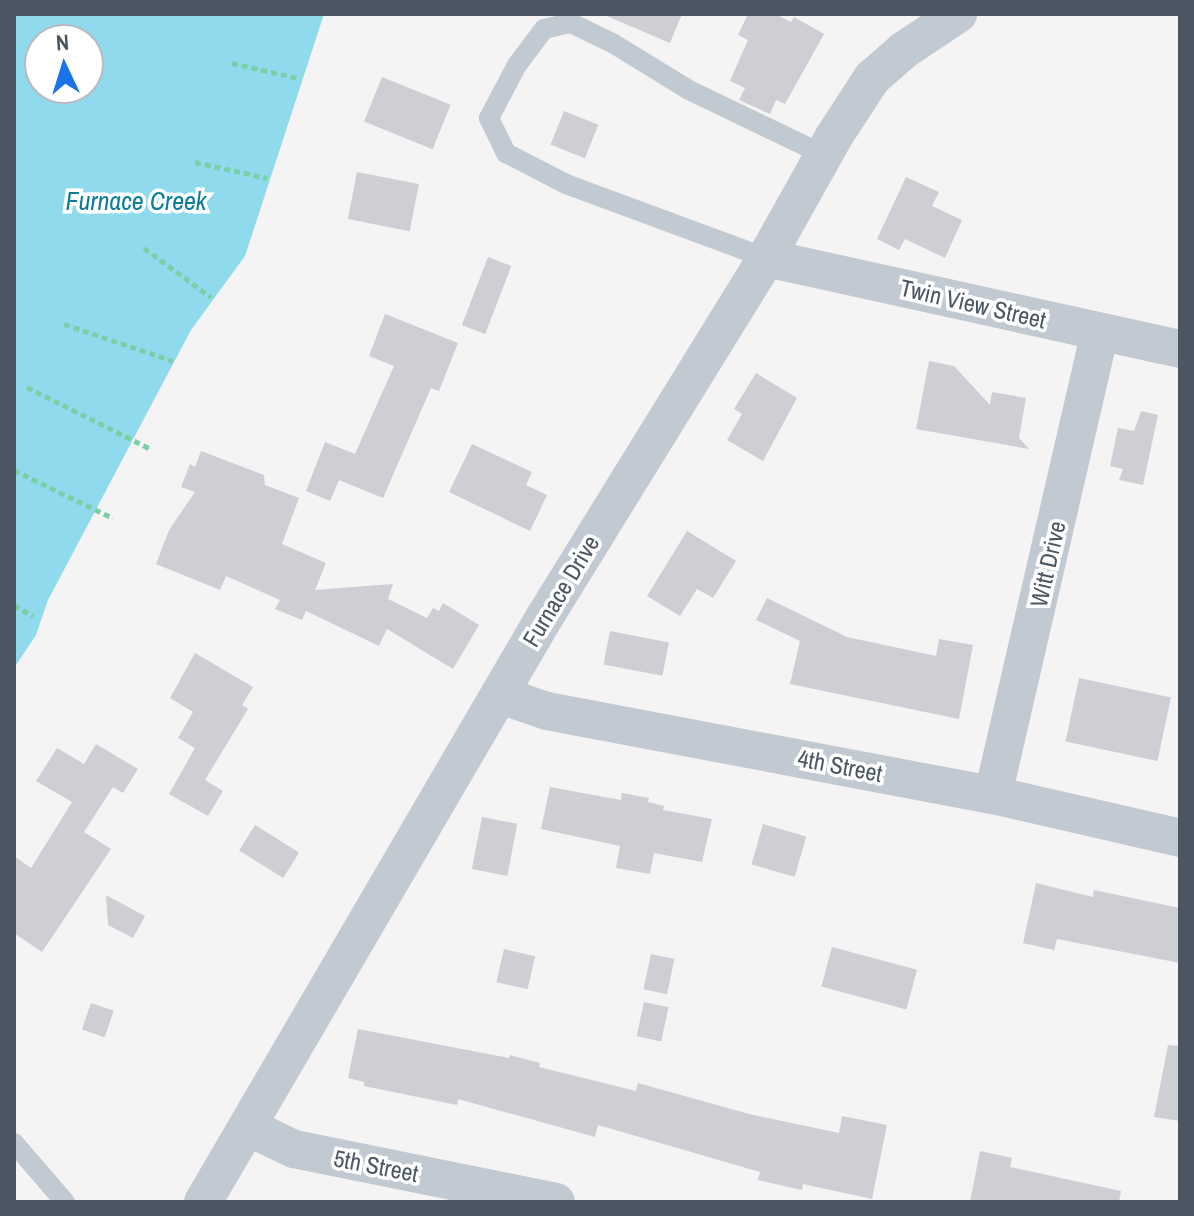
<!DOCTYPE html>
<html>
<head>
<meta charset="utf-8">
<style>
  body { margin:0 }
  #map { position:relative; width:1194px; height:1216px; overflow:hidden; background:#f5f3f3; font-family:"Archivo Narrow",sans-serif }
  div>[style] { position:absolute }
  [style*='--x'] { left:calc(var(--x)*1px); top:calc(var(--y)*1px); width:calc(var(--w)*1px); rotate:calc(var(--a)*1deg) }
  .water>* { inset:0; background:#90daee }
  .building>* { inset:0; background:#cdcfd5; transform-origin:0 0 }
  .path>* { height:5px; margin-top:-2.5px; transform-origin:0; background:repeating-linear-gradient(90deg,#7ad0a6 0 6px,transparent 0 10px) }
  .service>* { height:20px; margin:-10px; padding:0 10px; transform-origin:10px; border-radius:10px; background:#c1cad2 }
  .minor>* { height:38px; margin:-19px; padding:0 19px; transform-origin:19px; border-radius:19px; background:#c1cad2 }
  span { translate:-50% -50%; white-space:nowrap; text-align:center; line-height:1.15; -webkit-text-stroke:7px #fff; paint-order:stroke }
  .street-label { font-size:24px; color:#4a5661 }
  .water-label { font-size:26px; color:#0c7c9b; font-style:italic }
  .frame { position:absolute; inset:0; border:16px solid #4a5661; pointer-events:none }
  .north { position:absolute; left:24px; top:24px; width:80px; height:80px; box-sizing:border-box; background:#fff; border:2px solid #b7bbc0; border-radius:50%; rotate:356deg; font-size:22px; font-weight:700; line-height:32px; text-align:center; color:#4a5661 }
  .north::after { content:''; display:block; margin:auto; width:28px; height:36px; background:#1a73e8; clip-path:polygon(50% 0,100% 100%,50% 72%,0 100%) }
</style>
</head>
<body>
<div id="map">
  <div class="water">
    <div style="clip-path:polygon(evenodd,14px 14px,324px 14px,245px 256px,191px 330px,48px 600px,36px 635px,14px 668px,14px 14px,40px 40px,88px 40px,88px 88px,40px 88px,40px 40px)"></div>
  </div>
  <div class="building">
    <div style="clip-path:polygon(602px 14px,682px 14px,670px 43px)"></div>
    <div style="clip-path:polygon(748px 14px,775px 14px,791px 22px,794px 17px,824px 34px,785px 104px,776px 100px,770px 114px,739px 100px,745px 88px,730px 81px,748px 40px,738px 35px)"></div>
    <div style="left:382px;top:77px;width:74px;height:48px;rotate:22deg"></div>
    <div style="left:564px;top:111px;width:37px;height:36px;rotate:22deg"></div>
    <div style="left:357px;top:172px;width:63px;height:48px;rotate:11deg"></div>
    <div style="clip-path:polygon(906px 177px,939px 192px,932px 206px,962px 220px,945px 258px,905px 239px,899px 250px,877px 239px)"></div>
    <div style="left:488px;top:257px;width:25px;height:73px;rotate:21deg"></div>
    <div style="clip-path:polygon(385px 314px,458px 343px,439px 391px,431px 388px,383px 498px,339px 480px,330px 501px,306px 491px,325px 442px,355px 454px,394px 366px,369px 356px)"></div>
    <div style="clip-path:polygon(929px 361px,954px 366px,990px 405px,992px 392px,1026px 398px,1019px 438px,1029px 449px,916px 429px)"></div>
    <div style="clip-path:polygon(756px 373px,797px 398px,763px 461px,727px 440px,742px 414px,734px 409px)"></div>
    <div style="clip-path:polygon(1141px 411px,1158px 415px,1143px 485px,1119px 480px,1123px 469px,1110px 466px,1118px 428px,1134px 431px)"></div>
    <div style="clip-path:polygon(472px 444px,532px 472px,526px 485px,547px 495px,530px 531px,449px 492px)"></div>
    <div style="clip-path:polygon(201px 451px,264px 475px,265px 485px,299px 498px,282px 544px,326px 563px,315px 590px,393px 584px,388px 599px,427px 618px,433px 608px,439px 611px,443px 603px,479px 625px,453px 669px,387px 629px,379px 646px,306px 611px,302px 620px,275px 609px,280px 600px,226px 576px,220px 590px,156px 564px,169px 530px,195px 492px,181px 487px,190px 464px,195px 467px)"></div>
    <div style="clip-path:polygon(687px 531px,736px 561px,713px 598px,697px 589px,680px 616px,647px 596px)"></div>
    <div style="clip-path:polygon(767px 598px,847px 637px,936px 656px,939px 639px,973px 645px,959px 719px,790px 684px,800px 641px,756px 620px)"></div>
    <div style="left:610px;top:631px;width:60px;height:34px;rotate:11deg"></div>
    <div style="clip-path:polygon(195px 653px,253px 687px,242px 705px,248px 709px,205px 780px,223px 791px,208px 816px,169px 794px,195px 748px,178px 738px,193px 712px,170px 698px)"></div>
    <div style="left:1079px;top:678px;width:94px;height:65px;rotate:12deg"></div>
    <div style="clip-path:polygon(96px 744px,138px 769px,123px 793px,113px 787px,84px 832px,111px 849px,42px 952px,14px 933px,14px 856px,31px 868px,72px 802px,36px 781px,57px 748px,84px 764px)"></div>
    <div style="clip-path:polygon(550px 787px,621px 800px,622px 793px,649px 798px,648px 802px,664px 806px,663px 810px,712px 819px,702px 862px,654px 853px,650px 874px,616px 868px,620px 846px,541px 829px)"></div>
    <div style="left:482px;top:817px;width:36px;height:53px;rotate:11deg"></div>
    <div style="left:763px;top:824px;width:45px;height:42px;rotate:16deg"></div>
    <div style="left:255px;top:825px;width:52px;height:30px;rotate:32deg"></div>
    <div style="clip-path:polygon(1036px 883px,1093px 897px,1094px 890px,1180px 908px,1180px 963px,1057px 939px,1054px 950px,1023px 943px)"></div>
    <div style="clip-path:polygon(106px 895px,145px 916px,133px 938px,108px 925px)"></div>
    <div style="left:832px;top:947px;width:88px;height:41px;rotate:15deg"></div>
    <div style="left:504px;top:949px;width:32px;height:34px;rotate:13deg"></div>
    <div style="left:651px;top:954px;width:24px;height:36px;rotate:12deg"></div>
    <div style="left:644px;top:1002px;width:25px;height:35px;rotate:12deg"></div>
    <div style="left:91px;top:1003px;width:24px;height:28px;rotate:19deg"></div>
    <div style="clip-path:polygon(358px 1029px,509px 1058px,510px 1055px,540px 1063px,539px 1067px,636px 1091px,638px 1083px,749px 1114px,839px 1133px,842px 1116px,887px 1125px,872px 1199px,803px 1184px,802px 1190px,758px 1180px,760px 1172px,598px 1125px,595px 1137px,458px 1099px,457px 1105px,364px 1086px,364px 1082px,348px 1078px)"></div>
    <div style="clip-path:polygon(1168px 1045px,1180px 1046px,1180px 1121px,1154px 1117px)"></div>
    <div style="clip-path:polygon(980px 1151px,1012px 1158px,1010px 1167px,1121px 1191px,1119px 1202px,970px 1202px)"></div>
  </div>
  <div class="path">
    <div style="--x:232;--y:63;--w:68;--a:12.8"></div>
    <div style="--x:195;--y:162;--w:74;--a:12.5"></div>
    <div style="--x:144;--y:248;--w:83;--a:36.2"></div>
    <div style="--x:64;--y:324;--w:115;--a:18.7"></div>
    <div style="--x:27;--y:387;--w:139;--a:26.6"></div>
    <div style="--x:14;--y:470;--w:110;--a:25.9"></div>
    <div style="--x:14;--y:605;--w:22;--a:30"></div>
  </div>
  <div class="service">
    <div style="--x:766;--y:258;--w:213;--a:-159.7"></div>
    <div style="--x:566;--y:184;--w:68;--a:-152.7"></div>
    <div style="--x:506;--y:153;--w:39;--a:-116"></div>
    <div style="--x:489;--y:118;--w:60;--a:-62.2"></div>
    <div style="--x:517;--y:65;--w:45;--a:-53.1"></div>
    <div style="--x:544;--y:29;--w:28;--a:-13"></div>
    <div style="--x:571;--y:23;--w:48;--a:26"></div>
    <div style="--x:614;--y:44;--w:88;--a:31.5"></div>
    <div style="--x:689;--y:90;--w:150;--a:25.7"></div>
    <div style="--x:14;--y:1143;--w:78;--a:49.2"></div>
  </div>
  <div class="minor">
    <div style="--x:766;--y:258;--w:424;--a:12.4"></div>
    <div style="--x:500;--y:695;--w:50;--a:18.8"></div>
    <div style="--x:547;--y:711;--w:454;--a:10.7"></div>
    <div style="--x:993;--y:795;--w:192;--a:12.9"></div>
    <div style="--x:993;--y:795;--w:475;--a:-77"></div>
    <div style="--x:248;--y:1127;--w:51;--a:25.6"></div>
    <div style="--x:294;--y:1149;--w:267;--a:11.4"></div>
    <div style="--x:203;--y:1202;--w:676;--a:-59.72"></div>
    <div style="--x:544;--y:618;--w:423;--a:-58.3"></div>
    <div style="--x:766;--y:258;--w:137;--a:-60.8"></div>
    <div style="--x:833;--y:138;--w:72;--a:-57"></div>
    <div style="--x:872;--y:78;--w:43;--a:-41.2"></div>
    <div style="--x:904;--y:50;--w:65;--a:-33.7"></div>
  </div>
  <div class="street-label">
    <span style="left:973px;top:304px;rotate:13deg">Twin View Street</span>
    <span style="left:1048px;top:564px;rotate:-77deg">Witt Drive</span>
    <span style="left:561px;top:591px;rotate:-59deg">Furnace Drive</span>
    <span style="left:840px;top:766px;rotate:11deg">4th Street</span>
    <span style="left:376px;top:1166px;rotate:11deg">5th Street</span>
  </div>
  <div class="water-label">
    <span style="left:136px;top:201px">Furnace Creek</span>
  </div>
  <div class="frame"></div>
  <div class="north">N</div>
</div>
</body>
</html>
